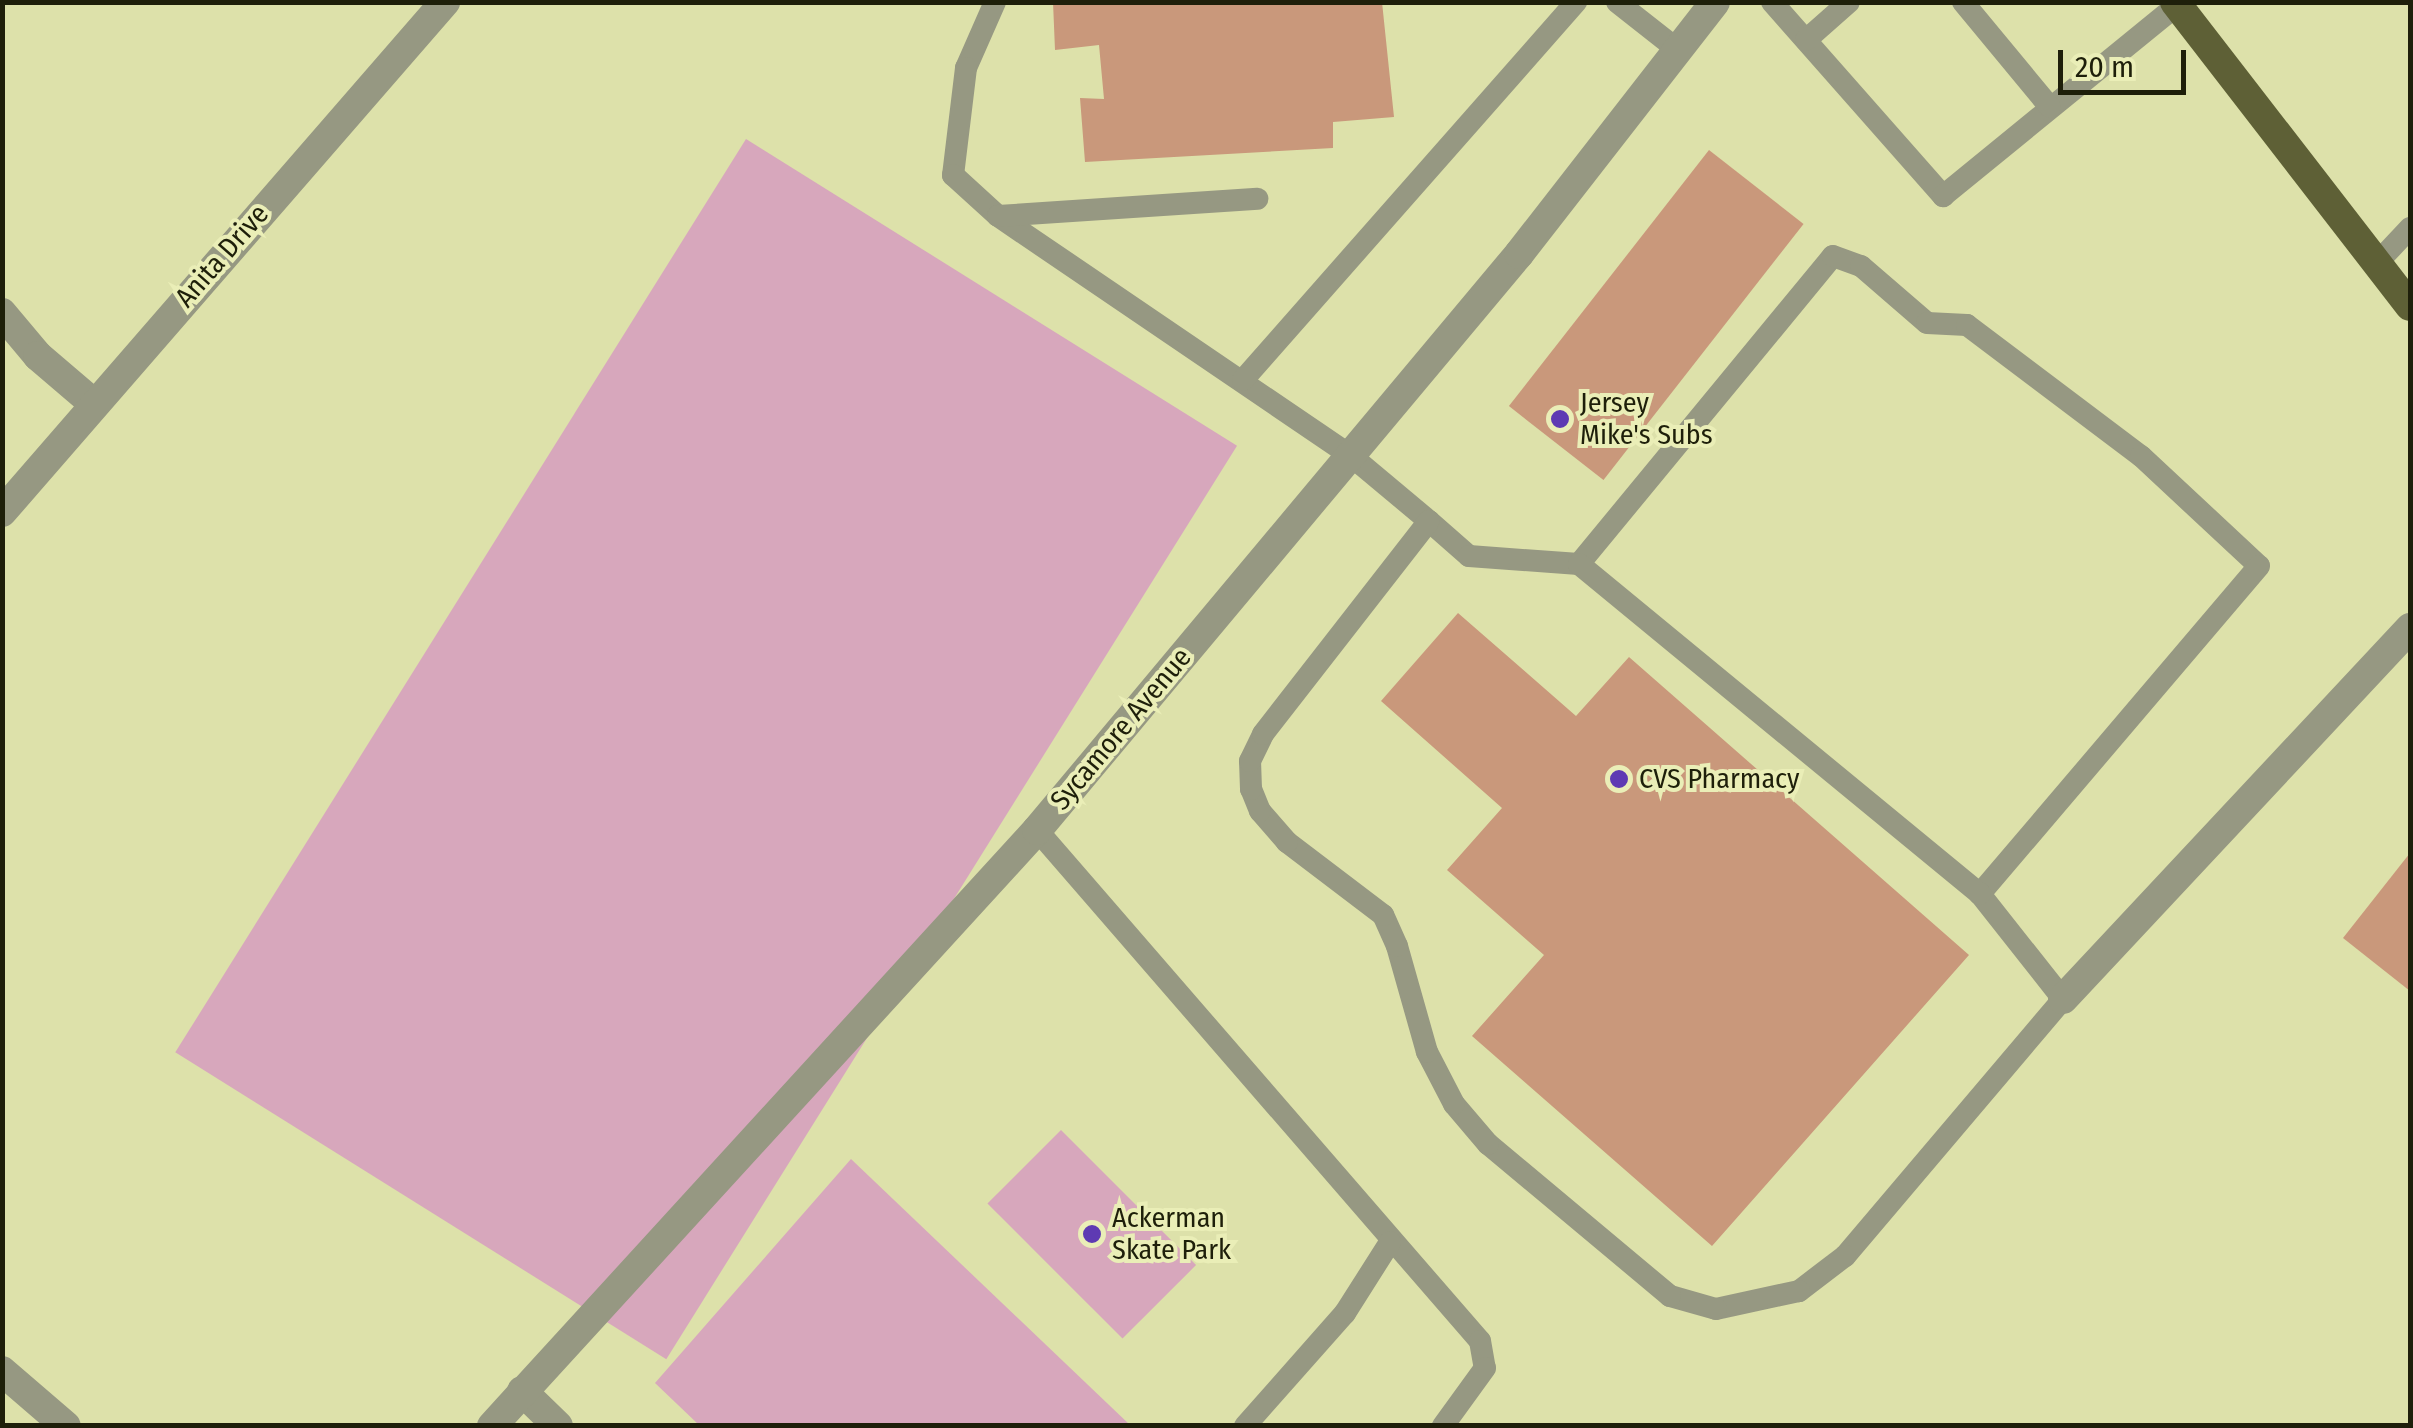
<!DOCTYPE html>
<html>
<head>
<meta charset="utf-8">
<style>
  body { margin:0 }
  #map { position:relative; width:2413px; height:1428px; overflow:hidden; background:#dde1aa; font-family:"Fira Sans Condensed",sans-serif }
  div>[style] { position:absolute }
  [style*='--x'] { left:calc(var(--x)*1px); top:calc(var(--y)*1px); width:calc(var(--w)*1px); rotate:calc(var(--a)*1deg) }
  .green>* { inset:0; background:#d7a7bc; transform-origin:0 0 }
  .building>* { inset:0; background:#c9987b; transform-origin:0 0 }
  .lane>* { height:22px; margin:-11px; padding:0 11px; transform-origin:11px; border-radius:11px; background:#969882 }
  .street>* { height:30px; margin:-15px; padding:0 15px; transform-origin:15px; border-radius:15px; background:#969882 }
  .primary>* { height:30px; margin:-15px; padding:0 15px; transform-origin:15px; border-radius:15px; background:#5e6036 }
  .dots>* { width:28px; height:28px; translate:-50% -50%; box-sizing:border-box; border:5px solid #eaeeb7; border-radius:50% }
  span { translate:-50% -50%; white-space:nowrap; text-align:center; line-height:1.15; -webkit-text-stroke:8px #eaeeb7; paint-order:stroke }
  .street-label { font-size:28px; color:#1e1f0a }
  .poi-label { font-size:28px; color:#1e1f0a }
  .left { translate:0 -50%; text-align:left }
  .frame { position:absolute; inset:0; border:5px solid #1e1f0a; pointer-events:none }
  .scale { position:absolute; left:2058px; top:50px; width:128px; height:45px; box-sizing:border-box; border:5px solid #1e1f0a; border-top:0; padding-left:12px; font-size:30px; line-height:35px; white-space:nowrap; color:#1e1f0a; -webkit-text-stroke:8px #eaeeb7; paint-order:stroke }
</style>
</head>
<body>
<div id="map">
  <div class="green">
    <div style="left:746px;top:139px;width:579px;height:1077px;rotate:32deg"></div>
    <div style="left:1061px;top:1130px;width:191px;height:104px;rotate:45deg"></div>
    <div style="clip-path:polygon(851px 1159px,1130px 1425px,699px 1425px,655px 1383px)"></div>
  </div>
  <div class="building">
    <div style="clip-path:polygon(1053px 2px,1382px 2px,1394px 117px,1333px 122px,1333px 148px,1085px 162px,1080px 98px,1104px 99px,1099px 45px,1055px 50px)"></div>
    <div style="left:1709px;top:150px;width:120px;height:325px;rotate:38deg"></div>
    <div style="clip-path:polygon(1458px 613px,1576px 716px,1629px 657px,1969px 955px,1712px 1246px,1472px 1036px,1544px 955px,1447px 870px,1502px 808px,1381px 701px)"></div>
    <div style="clip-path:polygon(2410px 853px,2410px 991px,2343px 938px)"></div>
  </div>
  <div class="lane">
    <div style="--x:995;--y:2;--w:72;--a:113.7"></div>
    <div style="--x:966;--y:68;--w:108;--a:96.9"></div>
    <div style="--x:953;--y:175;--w:61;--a:42.3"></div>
    <div style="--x:998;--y:216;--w:425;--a:34.2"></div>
    <div style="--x:1350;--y:455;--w:103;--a:39.9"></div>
    <div style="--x:1429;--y:521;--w:53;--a:41.2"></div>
    <div style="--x:1469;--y:556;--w:110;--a:4.2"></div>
    <div style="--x:1579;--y:564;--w:399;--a:-50.5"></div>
    <div style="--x:1833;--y:256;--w:30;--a:20"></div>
    <div style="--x:1861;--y:266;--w:87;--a:40.8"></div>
    <div style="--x:1927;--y:323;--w:40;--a:2.9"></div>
    <div style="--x:1967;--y:325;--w:218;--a:37"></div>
    <div style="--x:2141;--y:456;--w:161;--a:43"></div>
    <div style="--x:2259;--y:566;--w:431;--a:130.4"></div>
    <div style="--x:1980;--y:894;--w:134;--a:51.7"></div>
    <div style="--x:2063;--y:999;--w:337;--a:130.3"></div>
    <div style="--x:1845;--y:1256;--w:58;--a:142.7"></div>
    <div style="--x:1799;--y:1291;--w:85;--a:167.8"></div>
    <div style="--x:1716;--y:1309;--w:48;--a:-164.2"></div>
    <div style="--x:1670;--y:1296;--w:237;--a:-140.1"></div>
    <div style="--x:1488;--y:1144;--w:52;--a:-130.4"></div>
    <div style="--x:1454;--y:1104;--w:59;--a:-117.4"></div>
    <div style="--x:1427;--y:1052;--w:110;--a:-105.8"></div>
    <div style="--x:1397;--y:946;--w:34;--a:-114"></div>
    <div style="--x:1383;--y:915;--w:121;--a:-142.8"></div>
    <div style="--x:1287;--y:842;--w:41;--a:-131.1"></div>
    <div style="--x:1260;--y:811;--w:24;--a:-112"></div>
    <div style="--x:1251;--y:789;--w:28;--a:-92"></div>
    <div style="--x:1250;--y:761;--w:30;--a:-64"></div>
    <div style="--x:1263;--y:734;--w:270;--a:-52.1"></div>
    <div style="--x:1617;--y:2;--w:78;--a:38.2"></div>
    <div style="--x:1772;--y:2;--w:259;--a:48.6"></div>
    <div style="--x:1943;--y:196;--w:302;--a:-39.2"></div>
    <div style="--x:1963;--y:2;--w:136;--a:50.4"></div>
    <div style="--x:1806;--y:40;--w:57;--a:-41.5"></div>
    <div style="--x:998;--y:216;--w:260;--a:-3.8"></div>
    <div style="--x:2377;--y:263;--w:48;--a:-46.7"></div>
    <div style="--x:1243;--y:380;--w:504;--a:-48.62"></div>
    <div style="--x:1579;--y:564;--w:519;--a:39.45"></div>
    <div style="--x:1037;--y:830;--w:676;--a:49.08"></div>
    <div style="--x:1480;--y:1341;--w:27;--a:80"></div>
    <div style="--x:1485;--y:1368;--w:72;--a:125.9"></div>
    <div style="--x:1245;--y:1426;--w:151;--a:-48.5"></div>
    <div style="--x:1345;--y:1313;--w:84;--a:-57.6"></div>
  </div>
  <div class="street">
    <div style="--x:2;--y:313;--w:56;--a:50.1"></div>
    <div style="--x:38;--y:356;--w:72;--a:40.5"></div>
    <div style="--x:2;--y:512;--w:676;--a:-49.02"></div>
    <div style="--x:2063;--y:999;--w:508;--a:-46.91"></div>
    <div style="--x:2;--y:1371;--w:84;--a:40.7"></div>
    <div style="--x:522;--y:1391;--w:50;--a:44.2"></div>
    <div style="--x:492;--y:1426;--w:808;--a:-47.56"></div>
    <div style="--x:1037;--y:830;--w:751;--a:-50.08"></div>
    <div style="--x:1519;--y:254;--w:319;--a:-52.1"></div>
  </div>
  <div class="primary">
    <div style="--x:2175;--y:2;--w:384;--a:52.3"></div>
  </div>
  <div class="dots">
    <div style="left:1560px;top:419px;background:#5e3ab3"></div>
    <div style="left:1619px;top:779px;background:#5e3ab3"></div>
    <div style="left:1092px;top:1234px;background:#5e3ab3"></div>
  </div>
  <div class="street-label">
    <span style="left:222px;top:256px;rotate:-49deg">Anita Drive</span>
    <span style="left:1121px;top:729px;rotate:-50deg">Sycamore Avenue</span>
  </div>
  <div class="poi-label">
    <span class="left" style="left:1580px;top:419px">Jersey<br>Mike's Subs</span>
    <span class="left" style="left:1639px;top:779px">CVS Pharmacy</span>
    <span class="left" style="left:1112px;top:1234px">Ackerman<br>Skate Park</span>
  </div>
  <div class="frame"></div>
  <div class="scale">20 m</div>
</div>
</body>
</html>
